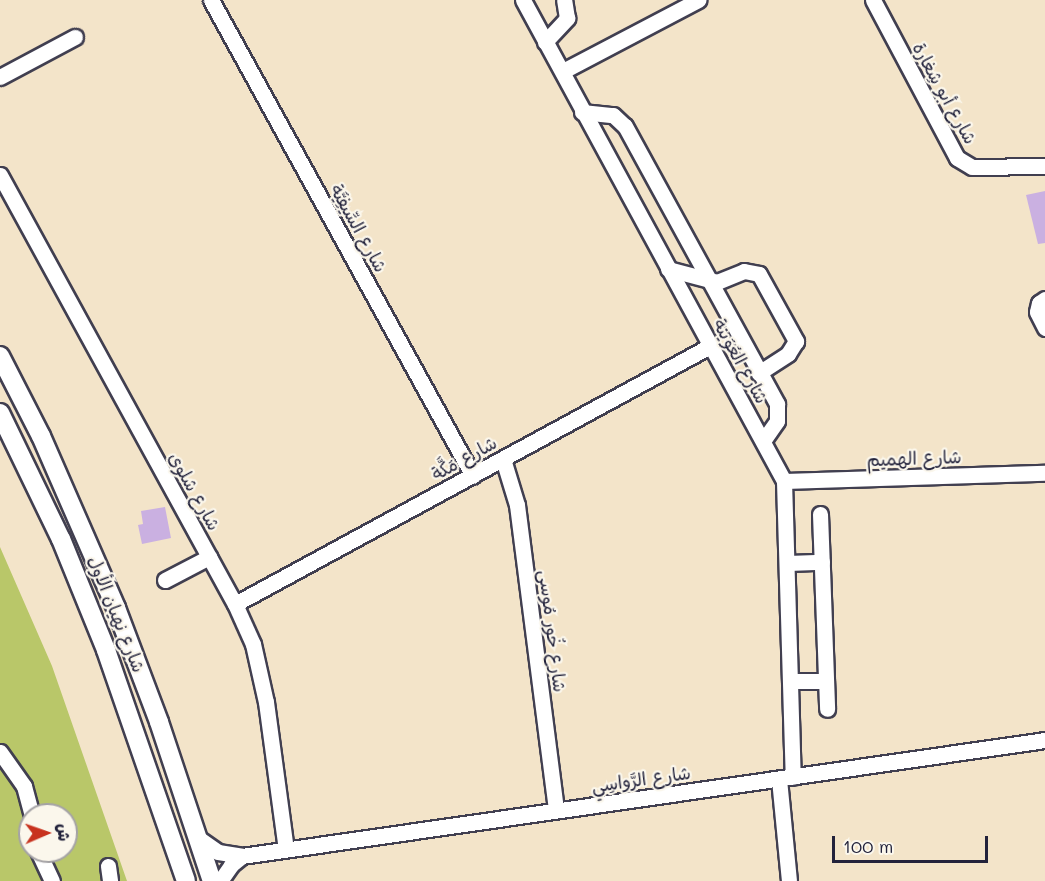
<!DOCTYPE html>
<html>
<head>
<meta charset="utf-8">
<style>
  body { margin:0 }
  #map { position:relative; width:1045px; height:881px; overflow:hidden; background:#f3e4c9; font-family:Mali,"Playpen Sans Arabic",sans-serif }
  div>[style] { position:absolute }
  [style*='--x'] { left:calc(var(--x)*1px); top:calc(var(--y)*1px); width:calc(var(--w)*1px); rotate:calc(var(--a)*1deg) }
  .green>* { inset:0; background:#b9c769 }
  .building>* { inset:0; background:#cab0e1 }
  .roads { filter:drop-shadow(2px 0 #413f50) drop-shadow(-2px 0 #413f50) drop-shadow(0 2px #413f50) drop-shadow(0 -2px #413f50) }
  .minor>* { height:15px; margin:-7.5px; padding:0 7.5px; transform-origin:7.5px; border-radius:7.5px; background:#fff }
  .major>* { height:18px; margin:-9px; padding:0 9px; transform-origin:9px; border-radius:9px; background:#fff }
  span { translate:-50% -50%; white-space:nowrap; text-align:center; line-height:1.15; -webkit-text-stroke:4.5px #fbf7ec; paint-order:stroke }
  .street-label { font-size:18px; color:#22223b }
  .north { position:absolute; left:18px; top:803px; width:60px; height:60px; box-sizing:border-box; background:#fbf7ec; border:2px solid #a4a2a5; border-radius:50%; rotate:88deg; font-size:16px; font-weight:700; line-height:24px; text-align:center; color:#22223b }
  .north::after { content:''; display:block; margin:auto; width:21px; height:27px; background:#c8321e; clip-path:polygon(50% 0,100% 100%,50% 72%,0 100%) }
  .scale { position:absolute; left:832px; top:836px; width:156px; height:27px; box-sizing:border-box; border:3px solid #22223b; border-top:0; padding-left:8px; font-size:18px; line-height:21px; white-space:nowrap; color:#22223b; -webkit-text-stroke:4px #fbf7ec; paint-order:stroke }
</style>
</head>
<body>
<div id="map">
  <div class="green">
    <div style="clip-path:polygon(evenodd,0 547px,52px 666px,127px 881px,0 881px,0 547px,30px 815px,66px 815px,66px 851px,30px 851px,30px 815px)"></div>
  </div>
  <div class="building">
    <div style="clip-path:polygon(1045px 191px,1045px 243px,1038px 244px,1026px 195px)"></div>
    <div style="clip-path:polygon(165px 507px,171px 538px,142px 544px,138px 525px,143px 524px,141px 511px)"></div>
  </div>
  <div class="roads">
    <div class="minor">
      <div style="--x:211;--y:0;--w:543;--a:61.17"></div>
      <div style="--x:523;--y:0;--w:547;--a:61.51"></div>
      <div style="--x:784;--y:481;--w:296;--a:88.3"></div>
      <div style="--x:873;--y:0;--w:179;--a:62"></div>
      <div style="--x:957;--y:158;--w:17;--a:31"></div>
      <div style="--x:972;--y:167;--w:73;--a:-0.8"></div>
      <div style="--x:545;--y:42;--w:33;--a:-47"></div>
      <div style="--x:567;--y:18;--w:18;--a:-99"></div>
      <div style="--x:563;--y:71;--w:153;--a:-27.7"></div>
      <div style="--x:0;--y:77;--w:85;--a:-28.1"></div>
      <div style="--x:582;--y:112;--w:31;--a:6"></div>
      <div style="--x:613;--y:115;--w:16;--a:43"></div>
      <div style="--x:625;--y:126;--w:317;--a:61.3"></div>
      <div style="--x:777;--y:404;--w:17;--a:90"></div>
      <div style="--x:777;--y:421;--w:24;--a:125"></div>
      <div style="--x:0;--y:175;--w:489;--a:61.3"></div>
      <div style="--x:235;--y:604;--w:44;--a:65.8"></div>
      <div style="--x:253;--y:644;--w:59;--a:77.4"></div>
      <div style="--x:266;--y:702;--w:148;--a:82.3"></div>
      <div style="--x:668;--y:269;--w:51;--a:14.9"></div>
      <div style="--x:717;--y:282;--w:29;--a:-22"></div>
      <div style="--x:744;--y:271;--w:15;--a:11"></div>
      <div style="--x:759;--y:274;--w:77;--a:61.1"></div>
      <div style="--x:796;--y:341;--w:15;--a:122"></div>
      <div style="--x:788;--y:354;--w:35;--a:147"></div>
      <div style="--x:1045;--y:299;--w:7;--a:146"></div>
      <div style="--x:1039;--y:303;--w:9;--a:103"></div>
      <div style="--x:1037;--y:312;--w:18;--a:63"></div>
      <div style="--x:503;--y:459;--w:48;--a:73.1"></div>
      <div style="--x:517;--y:505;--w:307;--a:82.7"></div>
      <div style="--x:784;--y:481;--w:261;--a:-1.8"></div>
      <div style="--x:820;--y:514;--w:195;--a:87.9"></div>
      <div style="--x:788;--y:563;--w:34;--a:-2"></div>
      <div style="--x:165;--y:580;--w:50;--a:-27.6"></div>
      <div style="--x:235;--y:604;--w:541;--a:-28.51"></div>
      <div style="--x:791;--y:681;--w:35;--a:0"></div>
      <div style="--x:0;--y:752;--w:42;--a:54.8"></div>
      <div style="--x:24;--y:786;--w:30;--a:75"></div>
      <div style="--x:779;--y:779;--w:102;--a:84.4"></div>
      <div style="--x:198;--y:838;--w:24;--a:35"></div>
      <div style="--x:218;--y:852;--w:24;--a:9"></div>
      <div style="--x:242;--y:856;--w:811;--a:-8.22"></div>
      <div style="--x:38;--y:851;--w:33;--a:65"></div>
      <div style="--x:108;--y:866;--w:15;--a:82"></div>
      <div style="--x:220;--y:881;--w:19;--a:-55"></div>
      <div style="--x:231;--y:865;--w:14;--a:-39"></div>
    </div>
    <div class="major">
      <div style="--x:0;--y:356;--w:90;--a:62.9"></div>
      <div style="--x:41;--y:436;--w:188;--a:66.4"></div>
      <div style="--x:116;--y:608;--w:122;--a:69.3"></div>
      <div style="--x:159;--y:722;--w:168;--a:71.6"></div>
      <div style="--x:0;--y:413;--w:140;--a:64.2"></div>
      <div style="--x:61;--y:539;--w:120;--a:67.9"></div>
      <div style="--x:106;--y:650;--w:244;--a:70.9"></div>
    </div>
  </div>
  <div class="street-label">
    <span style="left:945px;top:93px;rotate:61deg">شارع أبو شِغارة</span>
    <span style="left:359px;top:228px;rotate:61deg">شارع السِّيفِيَّة</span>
    <span style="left:741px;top:361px;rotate:61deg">شارع العُوَينة</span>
    <span style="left:464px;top:458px;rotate:-29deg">شارع مَكَّة</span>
    <span style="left:914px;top:458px;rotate:-2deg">شارع الهميم</span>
    <span style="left:195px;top:491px;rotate:61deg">شارع شلوى</span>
    <span style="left:117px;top:614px;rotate:68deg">شارع نهيان الأول</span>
    <span style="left:553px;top:631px;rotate:83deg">شارع خُور مُوسى</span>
    <span style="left:641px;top:779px;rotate:-8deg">شارع الرَّواسِي</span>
  </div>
  <div class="north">ش</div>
  <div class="scale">100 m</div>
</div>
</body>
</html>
